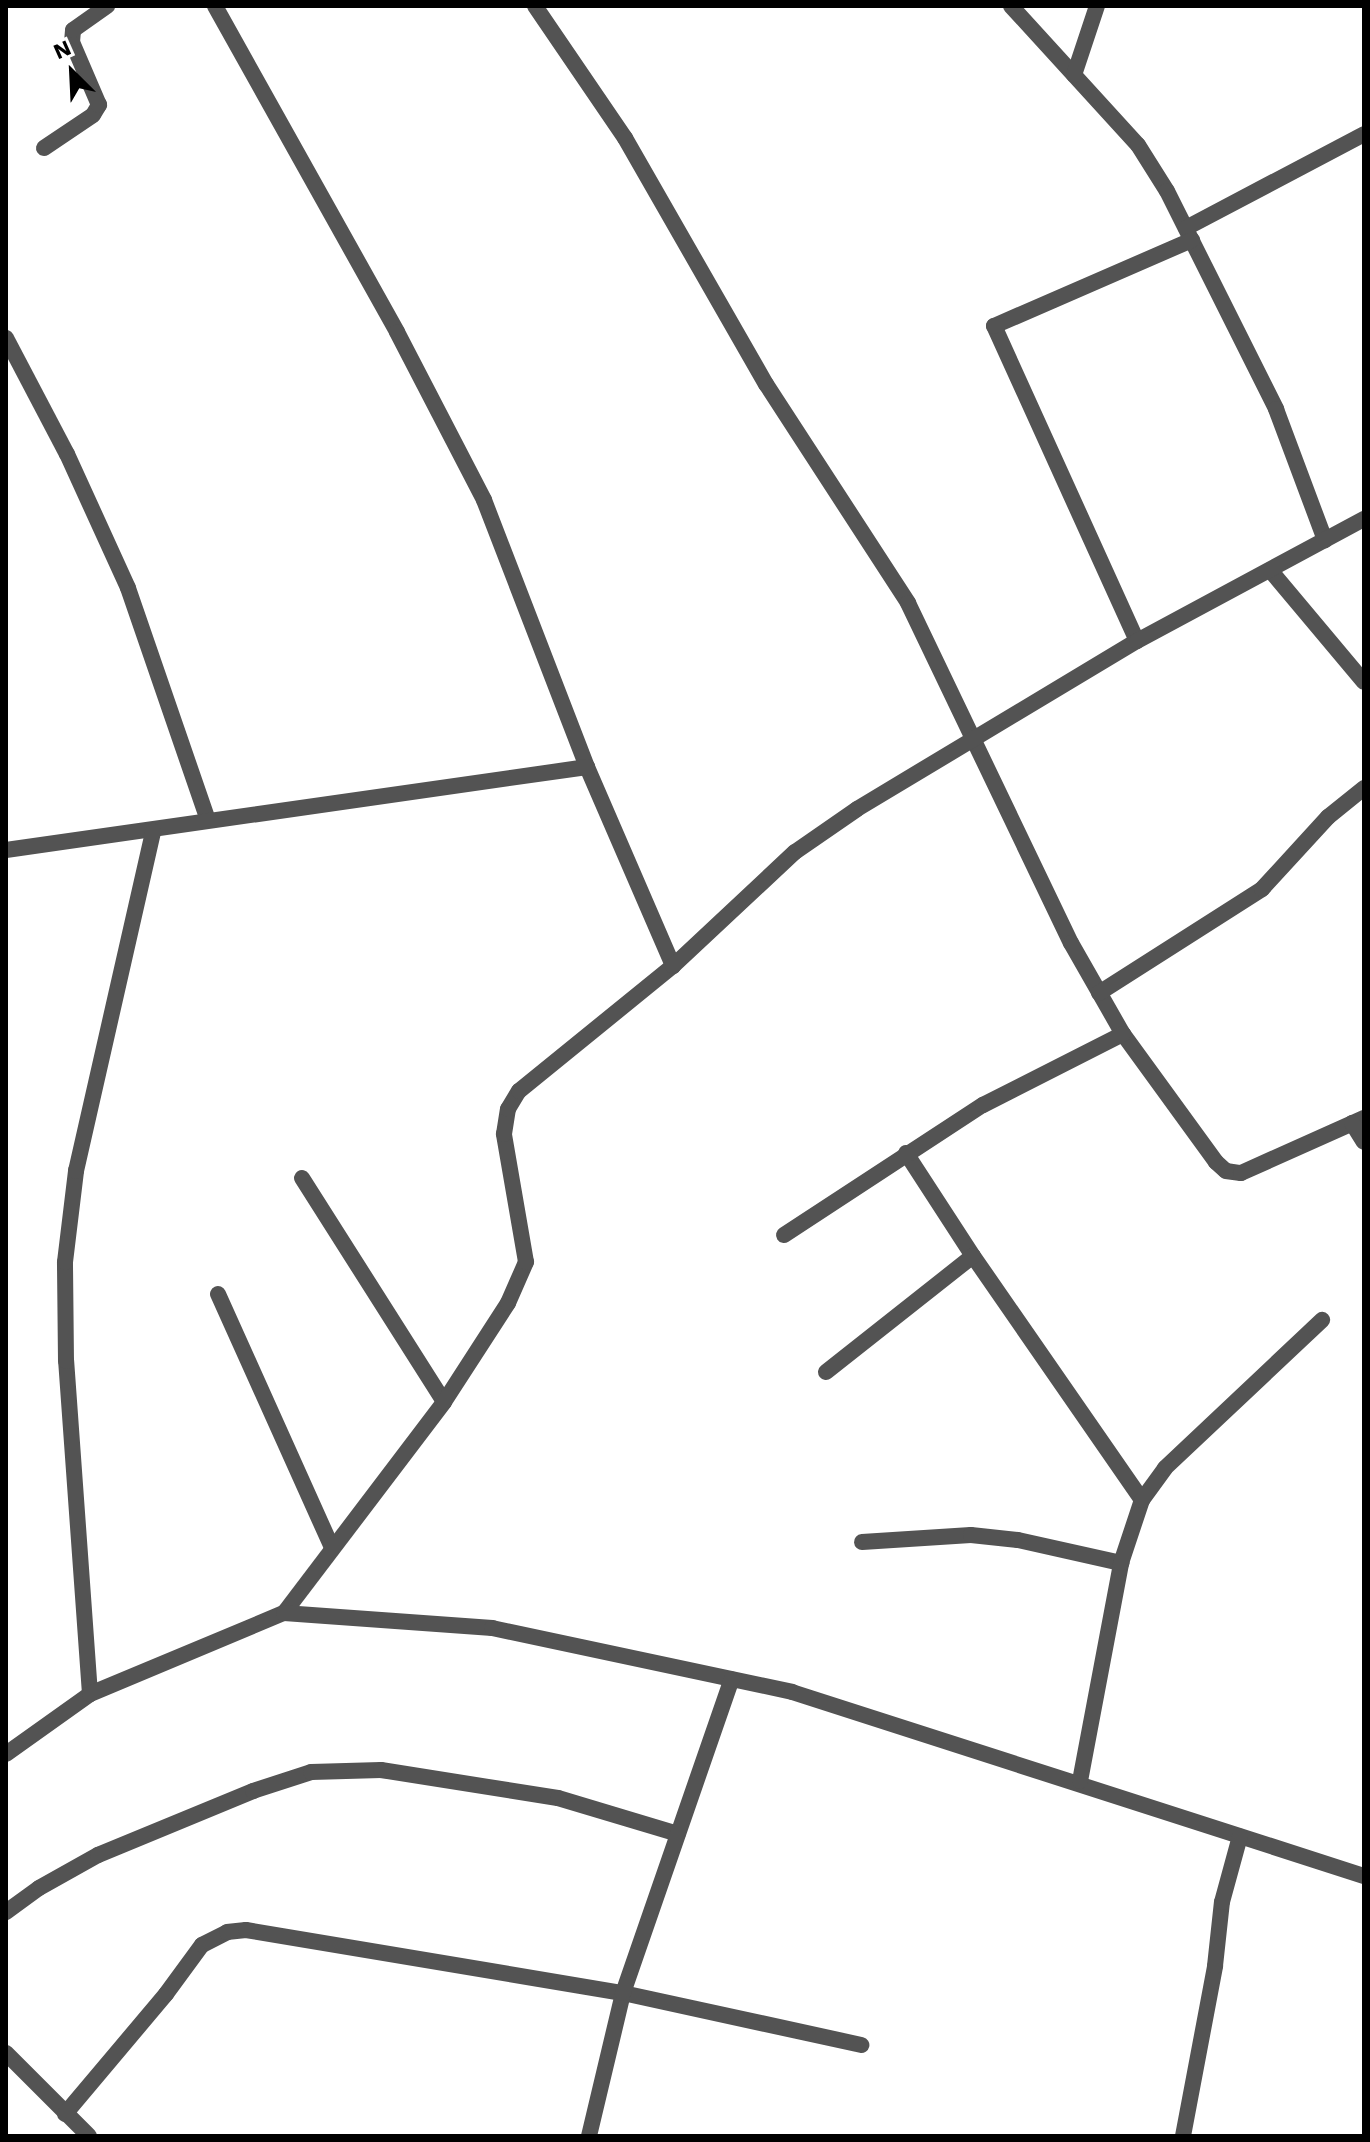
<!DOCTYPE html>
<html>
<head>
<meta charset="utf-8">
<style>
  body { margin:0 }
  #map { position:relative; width:1370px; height:2142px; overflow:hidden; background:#fff; font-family:"Work Sans",sans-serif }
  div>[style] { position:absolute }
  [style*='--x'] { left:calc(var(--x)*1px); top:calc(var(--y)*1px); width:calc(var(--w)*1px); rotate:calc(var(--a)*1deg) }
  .minor>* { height:16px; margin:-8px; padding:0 8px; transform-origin:8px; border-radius:8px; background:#535353 }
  span { translate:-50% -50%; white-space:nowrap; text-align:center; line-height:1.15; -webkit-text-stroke:6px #fff; paint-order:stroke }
  .frame { position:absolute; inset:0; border:8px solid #000; pointer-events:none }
  .north { position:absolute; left:32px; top:32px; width:80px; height:80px; -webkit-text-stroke:6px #fff; paint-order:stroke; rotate:336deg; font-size:22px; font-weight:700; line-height:32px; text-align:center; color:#000 }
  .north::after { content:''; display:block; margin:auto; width:28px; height:36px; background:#000; clip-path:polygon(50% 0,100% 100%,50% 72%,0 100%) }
</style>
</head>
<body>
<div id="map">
  <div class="minor">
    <div style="--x:215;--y:6;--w:373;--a:60.8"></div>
    <div style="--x:397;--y:332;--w:189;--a:62.6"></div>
    <div style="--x:484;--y:500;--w:286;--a:68.9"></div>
    <div style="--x:587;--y:767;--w:217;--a:66.6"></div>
    <div style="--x:535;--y:6;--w:160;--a:55.7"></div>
    <div style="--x:625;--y:138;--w:284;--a:60.2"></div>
    <div style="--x:766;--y:384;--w:261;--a:57"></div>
    <div style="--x:908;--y:603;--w:377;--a:64.4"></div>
    <div style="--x:1071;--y:943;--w:105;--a:60.3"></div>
    <div style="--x:1123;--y:1034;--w:158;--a:54"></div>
    <div style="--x:1216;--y:1162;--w:13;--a:42"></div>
    <div style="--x:1226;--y:1171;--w:15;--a:8"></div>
    <div style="--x:1241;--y:1173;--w:135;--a:-24.1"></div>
    <div style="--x:1011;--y:6;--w:188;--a:47.6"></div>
    <div style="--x:1138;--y:145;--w:54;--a:57.8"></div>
    <div style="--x:1167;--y:191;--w:244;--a:63.4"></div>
    <div style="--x:1276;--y:409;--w:140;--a:69.5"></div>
    <div style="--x:1074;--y:75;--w:73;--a:-71.6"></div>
    <div style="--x:44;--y:148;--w:59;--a:-34"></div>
    <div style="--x:93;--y:115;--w:12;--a:-59"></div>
    <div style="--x:99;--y:105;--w:69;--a:-113.2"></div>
    <div style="--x:72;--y:42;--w:12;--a:-85"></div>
    <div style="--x:73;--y:30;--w:42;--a:-35.2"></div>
    <div style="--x:1186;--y:228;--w:201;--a:-27.8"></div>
    <div style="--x:6;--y:338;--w:131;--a:62.3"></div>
    <div style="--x:67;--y:454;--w:147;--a:65.5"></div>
    <div style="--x:128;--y:588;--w:245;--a:71"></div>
    <div style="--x:1270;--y:570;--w:146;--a:50"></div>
    <div style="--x:1137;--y:641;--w:346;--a:-114.4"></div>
    <div style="--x:994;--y:326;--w:216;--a:-23.5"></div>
    <div style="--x:6;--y:850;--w:587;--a:-8.13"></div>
    <div style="--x:1099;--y:993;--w:193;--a:-32.5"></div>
    <div style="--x:1262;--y:889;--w:98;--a:-47.5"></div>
    <div style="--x:1328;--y:817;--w:46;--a:-38.9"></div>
    <div style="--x:1352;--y:1123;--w:22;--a:58"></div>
    <div style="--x:906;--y:1153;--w:123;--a:57"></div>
    <div style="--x:973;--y:1256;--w:297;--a:55.3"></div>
    <div style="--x:302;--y:1178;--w:265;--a:57.6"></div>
    <div style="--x:784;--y:1235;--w:238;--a:-33.2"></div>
    <div style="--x:983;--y:1105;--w:157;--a:-26.9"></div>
    <div style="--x:218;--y:1294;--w:278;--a:65.8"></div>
    <div style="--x:826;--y:1372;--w:187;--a:-38.3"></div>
    <div style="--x:862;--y:1542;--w:109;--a:-3.7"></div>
    <div style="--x:971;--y:1535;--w:47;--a:6.1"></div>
    <div style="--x:1018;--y:1540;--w:106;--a:12.6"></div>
    <div style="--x:284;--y:1613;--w:265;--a:-52.8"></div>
    <div style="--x:444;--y:1402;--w:118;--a:-57.1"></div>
    <div style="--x:508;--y:1303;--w:45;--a:-66.3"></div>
    <div style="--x:526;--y:1262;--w:130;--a:-99.8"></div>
    <div style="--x:504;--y:1134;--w:25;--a:-81"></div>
    <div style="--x:508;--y:1109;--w:21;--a:-59"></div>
    <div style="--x:519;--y:1091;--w:198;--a:-39.1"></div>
    <div style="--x:673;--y:966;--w:167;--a:-43.1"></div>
    <div style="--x:795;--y:852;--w:75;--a:-34.7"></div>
    <div style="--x:857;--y:809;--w:327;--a:-31"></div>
    <div style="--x:1137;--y:641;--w:258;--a:-28.3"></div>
    <div style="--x:90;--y:1694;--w:334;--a:-94.1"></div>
    <div style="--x:66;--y:1361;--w:99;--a:-90.6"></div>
    <div style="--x:65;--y:1262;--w:92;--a:-83.1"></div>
    <div style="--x:76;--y:1171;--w:348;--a:-77.2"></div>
    <div style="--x:6;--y:1754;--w:103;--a:-35.5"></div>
    <div style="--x:90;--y:1694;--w:210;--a:-22.7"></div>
    <div style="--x:284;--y:1613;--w:209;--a:4.1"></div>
    <div style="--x:492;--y:1628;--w:307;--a:12"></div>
    <div style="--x:792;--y:1692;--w:601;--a:17.83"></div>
    <div style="--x:1080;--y:1781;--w:222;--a:-79.3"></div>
    <div style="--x:1121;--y:1563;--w:66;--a:-71.6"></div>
    <div style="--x:1142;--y:1500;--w:39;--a:-54"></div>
    <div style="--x:1165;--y:1468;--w:216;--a:-43.3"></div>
    <div style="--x:6;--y:1912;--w:41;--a:-36"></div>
    <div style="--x:39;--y:1888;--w:68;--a:-29.2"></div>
    <div style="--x:98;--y:1855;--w:168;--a:-22.4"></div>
    <div style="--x:253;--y:1791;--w:61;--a:-18.1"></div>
    <div style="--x:311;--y:1772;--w:70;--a:-1.6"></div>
    <div style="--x:381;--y:1770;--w:179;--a:9"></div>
    <div style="--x:558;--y:1798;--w:125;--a:16.7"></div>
    <div style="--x:6;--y:2053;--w:117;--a:45"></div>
    <div style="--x:65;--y:2114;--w:157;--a:-49.9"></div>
    <div style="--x:166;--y:1994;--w:61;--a:-53.7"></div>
    <div style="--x:202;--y:1945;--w:28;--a:-27"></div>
    <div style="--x:227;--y:1932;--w:19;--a:-6"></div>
    <div style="--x:246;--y:1930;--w:382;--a:9.5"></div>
    <div style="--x:623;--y:1993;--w:244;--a:12.3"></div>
    <div style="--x:589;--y:2136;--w:147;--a:-76.6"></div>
    <div style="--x:623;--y:1993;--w:332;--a:-70.9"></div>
    <div style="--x:1183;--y:2136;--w:173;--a:-79.3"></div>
    <div style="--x:1215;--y:1966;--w:64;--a:-83.8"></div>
    <div style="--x:1222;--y:1902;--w:68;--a:-74.7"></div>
  </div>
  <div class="frame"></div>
  <div class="north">N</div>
</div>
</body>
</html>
